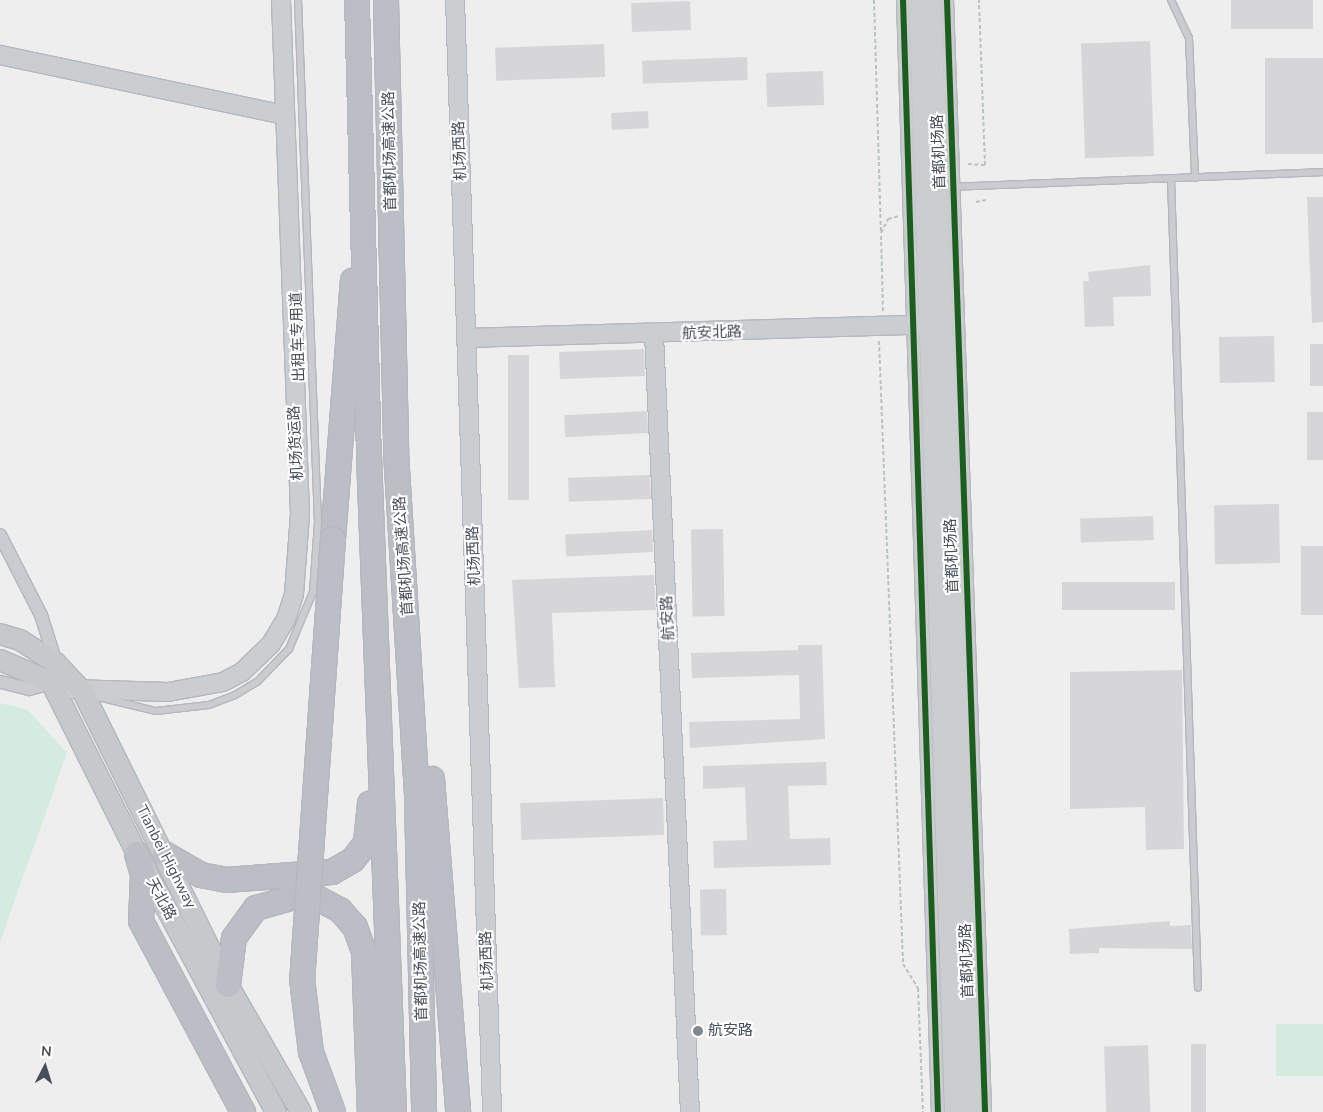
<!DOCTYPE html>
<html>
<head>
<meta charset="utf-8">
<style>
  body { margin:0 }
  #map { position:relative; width:1323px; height:1112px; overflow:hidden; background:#efeeee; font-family:"Nunito Sans","Noto Sans SC",sans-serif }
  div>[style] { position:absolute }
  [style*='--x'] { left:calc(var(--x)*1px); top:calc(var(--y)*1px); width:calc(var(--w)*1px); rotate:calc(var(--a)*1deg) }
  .green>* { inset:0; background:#d4ecdf; transform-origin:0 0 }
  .building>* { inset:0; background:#d6d6d8; transform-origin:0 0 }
  .path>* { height:2px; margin-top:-1px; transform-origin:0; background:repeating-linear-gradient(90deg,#b8c2bf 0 4px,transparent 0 6.5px) }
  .roads { filter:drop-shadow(1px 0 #b4b7bd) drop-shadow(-1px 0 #b4b7bd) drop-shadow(0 1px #b4b7bd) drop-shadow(0 -1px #b4b7bd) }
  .lane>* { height:6px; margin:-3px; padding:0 3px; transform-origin:3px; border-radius:3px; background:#cacccf }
  .street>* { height:12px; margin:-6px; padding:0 6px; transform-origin:6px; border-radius:6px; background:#cacccf }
  .secondary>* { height:18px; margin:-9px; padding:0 9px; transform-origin:9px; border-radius:9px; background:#cbced0 }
  .primary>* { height:20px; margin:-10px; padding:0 10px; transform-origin:10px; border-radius:10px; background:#c5c9cc }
  .highway>* { height:24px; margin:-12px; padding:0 12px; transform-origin:12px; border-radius:12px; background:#bbbec4 }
  .bridges { filter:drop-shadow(1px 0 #b4b7bd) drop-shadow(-1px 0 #b4b7bd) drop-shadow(0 1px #b4b7bd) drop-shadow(0 -1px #b4b7bd) }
  .highway-bridge>* { height:24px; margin:-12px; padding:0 12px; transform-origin:12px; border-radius:12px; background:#bbbec4 }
  .cycleway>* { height:6px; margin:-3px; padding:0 3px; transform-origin:3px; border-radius:3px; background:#1b5e20 }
  .dots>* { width:14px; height:14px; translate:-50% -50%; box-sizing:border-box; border:2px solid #fff; border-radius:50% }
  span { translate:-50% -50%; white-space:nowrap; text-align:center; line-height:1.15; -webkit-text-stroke:4px #fff; paint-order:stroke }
  .street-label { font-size:15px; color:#464f59 }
  .poi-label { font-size:15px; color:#464f59 }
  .left { translate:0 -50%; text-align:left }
  .north { position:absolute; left:20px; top:1042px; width:50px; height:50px; -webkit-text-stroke:4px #fff; paint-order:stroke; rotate:5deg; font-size:14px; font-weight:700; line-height:20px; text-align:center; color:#464f59 }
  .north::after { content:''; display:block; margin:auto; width:18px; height:22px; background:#464f59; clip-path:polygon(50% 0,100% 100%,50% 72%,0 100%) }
</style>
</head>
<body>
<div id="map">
  <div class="green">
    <div style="clip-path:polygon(0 703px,28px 710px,67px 753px,0 942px)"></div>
    <div style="left:1323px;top:1024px;width:52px;height:47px;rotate:90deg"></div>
  </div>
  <div class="building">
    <div style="left:1231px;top:0;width:82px;height:29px"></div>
    <div style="left:690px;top:1px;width:29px;height:59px;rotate:88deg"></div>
    <div style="left:1150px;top:41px;width:115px;height:69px;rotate:88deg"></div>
    <div style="left:604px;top:44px;width:33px;height:109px;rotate:88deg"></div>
    <div style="left:747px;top:57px;width:23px;height:105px;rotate:88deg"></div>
    <div style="left:1323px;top:58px;width:96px;height:58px;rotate:90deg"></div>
    <div style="left:823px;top:71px;width:34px;height:57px;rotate:88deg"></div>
    <div style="left:648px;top:111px;width:17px;height:37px;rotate:87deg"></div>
    <div style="clip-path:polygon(1307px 197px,1323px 197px,1323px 322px,1312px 323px)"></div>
    <div style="clip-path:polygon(1150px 265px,1151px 296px,1113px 297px,1114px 326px,1085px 327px,1083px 281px,1089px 281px,1088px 272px)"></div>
    <div style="left:1274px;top:336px;width:46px;height:55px;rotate:89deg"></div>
    <div style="left:1310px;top:344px;width:13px;height:42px"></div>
    <div style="left:644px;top:349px;width:27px;height:85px;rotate:88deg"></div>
    <div style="left:508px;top:355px;width:21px;height:145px"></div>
    <div style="left:647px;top:411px;width:22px;height:83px;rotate:87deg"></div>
    <div style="left:1307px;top:412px;width:16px;height:48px"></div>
    <div style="left:650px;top:475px;width:24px;height:82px;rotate:88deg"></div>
    <div style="left:1279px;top:504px;width:59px;height:65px;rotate:89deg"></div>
    <div style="left:1153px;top:516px;width:24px;height:73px;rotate:88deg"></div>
    <div style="left:723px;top:529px;width:87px;height:32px;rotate:89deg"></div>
    <div style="left:652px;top:530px;width:22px;height:87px;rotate:87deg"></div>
    <div style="left:1323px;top:546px;width:69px;height:22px;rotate:90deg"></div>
    <div style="clip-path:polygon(654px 575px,656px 610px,552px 613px,555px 687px,519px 688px,512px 580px)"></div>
    <div style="left:1175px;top:582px;width:28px;height:113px;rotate:90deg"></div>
    <div style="clip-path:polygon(798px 645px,822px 645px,825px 739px,690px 748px,689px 722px,800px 719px,799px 675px,692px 678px,691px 653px,798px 650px)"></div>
    <div style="clip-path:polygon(1182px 670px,1184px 849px,1146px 850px,1145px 807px,1070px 809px,1070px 672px)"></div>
    <div style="clip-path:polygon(826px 762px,827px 785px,788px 786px,790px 839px,830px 838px,831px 865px,714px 868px,713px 841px,747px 840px,745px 787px,703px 789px,703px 766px)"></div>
    <div style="left:663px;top:798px;width:37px;height:143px;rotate:88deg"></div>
    <div style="left:726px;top:889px;width:46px;height:26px;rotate:89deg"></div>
    <div style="clip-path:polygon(1170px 921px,1170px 926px,1191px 925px,1192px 949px,1099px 948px,1099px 953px,1070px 954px,1069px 929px)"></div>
    <div style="left:1191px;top:1044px;width:15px;height:68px"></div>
    <div style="left:1148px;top:1045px;width:67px;height:44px;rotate:88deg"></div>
  </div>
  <div class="path">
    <div style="--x:874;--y:0;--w:233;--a:88.3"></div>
    <div style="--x:968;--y:164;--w:17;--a:3"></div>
    <div style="--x:985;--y:165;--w:165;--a:-92.1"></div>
    <div style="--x:976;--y:202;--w:10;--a:-11"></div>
    <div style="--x:883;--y:311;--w:78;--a:-91.5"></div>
    <div style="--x:881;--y:233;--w:16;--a:-63"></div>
    <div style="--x:888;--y:219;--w:11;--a:-15"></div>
    <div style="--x:879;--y:341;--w:623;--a:87.79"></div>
    <div style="--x:903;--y:964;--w:28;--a:58"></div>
    <div style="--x:918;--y:988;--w:124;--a:87.7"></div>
  </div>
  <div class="roads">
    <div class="lane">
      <div style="--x:1171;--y:0;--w:42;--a:64.7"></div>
      <div style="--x:1189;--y:38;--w:140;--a:87.5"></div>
      <div style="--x:1171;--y:179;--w:809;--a:88.09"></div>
      <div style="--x:952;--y:187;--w:371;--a:-2.3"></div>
      <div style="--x:94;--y:696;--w:64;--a:13.6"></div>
      <div style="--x:156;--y:711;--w:53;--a:-6.5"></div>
      <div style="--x:209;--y:705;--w:28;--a:-21"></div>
      <div style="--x:235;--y:695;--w:27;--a:-31"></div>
      <div style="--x:258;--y:681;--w:45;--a:-45.9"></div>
      <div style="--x:289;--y:649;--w:62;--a:-67.2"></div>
      <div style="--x:313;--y:592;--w:69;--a:-85.9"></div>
      <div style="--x:318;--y:523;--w:523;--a:-92.19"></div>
    </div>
    <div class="street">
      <div style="--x:903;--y:0;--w:1113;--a:88.2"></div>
      <div style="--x:947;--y:0;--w:1113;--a:88.04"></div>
      <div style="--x:0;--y:535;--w:90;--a:62.9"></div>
      <div style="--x:41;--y:615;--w:50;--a:72.6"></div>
      <div style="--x:56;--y:663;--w:20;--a:105"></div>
      <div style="--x:51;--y:682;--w:8;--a:157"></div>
      <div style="--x:44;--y:685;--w:16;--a:165"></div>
      <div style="--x:29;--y:689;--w:30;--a:-166"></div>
    </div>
    <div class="secondary">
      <div style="--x:455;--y:0;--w:1113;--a:88.09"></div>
      <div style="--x:918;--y:0;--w:1113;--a:88.15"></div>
      <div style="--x:932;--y:0;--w:1113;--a:87.99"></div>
      <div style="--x:0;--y:55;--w:291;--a:11.9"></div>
      <div style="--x:654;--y:335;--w:778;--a:87.35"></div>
      <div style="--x:467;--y:338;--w:474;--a:-1.7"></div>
      <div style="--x:72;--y:689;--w:96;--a:1.8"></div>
      <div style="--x:168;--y:692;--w:56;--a:-10.3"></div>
      <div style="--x:223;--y:682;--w:21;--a:-28"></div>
      <div style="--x:242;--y:672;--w:40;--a:-44"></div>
      <div style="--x:271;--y:644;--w:29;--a:-59"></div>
      <div style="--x:286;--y:619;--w:26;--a:-72"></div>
      <div style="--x:294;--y:594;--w:80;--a:-85.7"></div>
      <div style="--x:300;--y:514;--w:514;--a:-92.12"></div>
    </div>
    <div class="primary">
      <div style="--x:0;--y:634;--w:21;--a:17"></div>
      <div style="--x:20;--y:640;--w:43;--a:32.6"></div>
      <div style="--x:56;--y:663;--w:40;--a:47"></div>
      <div style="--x:83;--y:692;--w:327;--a:63.7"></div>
      <div style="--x:228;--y:985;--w:146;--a:60.1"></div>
      <div style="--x:0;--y:660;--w:56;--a:23.3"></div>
      <div style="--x:51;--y:682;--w:192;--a:63.4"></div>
      <div style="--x:137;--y:854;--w:293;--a:61.7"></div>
    </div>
    <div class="highway">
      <div style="--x:357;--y:0;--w:456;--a:88.5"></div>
      <div style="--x:369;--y:456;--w:656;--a:87.82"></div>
      <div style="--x:386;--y:0;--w:452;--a:88.7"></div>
      <div style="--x:396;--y:452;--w:347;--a:86.5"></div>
      <div style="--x:417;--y:798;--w:314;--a:88.7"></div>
      <div style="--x:333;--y:539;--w:259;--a:-85.6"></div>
      <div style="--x:432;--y:779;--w:334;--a:85.5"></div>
      <div style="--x:137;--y:854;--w:22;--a:74"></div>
      <div style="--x:143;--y:875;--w:46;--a:92.5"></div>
      <div style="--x:141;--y:921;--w:217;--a:61.9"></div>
      <div style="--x:165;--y:854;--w:42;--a:30.3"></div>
      <div style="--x:201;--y:875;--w:25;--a:11"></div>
      <div style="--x:226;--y:880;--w:106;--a:-4.3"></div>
      <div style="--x:332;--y:872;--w:24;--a:-30"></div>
      <div style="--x:353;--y:860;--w:21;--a:-53"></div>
      <div style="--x:366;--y:843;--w:40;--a:-84.3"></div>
      <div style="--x:228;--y:985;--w:47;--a:-82.7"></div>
      <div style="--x:234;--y:938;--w:37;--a:-54"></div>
      <div style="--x:256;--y:908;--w:44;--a:-15.9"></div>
      <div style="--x:298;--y:896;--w:21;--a:8"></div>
      <div style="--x:319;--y:899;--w:24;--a:28"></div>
      <div style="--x:340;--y:910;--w:23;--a:49"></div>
      <div style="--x:355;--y:927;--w:27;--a:70"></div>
      <div style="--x:364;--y:952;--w:160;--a:87.9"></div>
    </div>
  </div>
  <div class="bridges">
    <div class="highway-bridge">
      <div style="--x:333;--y:539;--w:441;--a:94"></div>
      <div style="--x:302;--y:979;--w:74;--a:83"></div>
      <div style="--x:311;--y:1052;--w:64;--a:69.9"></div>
    </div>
  </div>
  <div class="cycleway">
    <div style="--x:903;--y:0;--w:1113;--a:88.2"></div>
    <div style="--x:947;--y:0;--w:1113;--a:88.04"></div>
  </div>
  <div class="dots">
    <div style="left:698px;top:1031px;background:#81878d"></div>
  </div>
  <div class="street-label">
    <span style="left:390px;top:151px;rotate:-91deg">首都机场高速公路</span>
    <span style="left:460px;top:151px;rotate:-92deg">机场西路</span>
    <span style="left:939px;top:152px;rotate:-92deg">首都机场路</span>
    <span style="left:712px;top:333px;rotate:-2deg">航安北路</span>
    <span style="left:298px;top:337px;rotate:-92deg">出租车专用道</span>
    <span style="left:296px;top:443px;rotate:-93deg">机场货运路</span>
    <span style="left:404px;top:556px;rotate:-94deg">首都机场高速公路</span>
    <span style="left:474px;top:556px;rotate:-92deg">机场西路</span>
    <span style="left:952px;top:556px;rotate:-92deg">首都机场路</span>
    <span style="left:668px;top:618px;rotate:-93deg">航安路</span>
    <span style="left:166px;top:857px;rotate:63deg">Tianbei Highway</span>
    <span style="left:161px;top:899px;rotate:62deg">天北路</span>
    <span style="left:421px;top:961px;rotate:-91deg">首都机场高速公路</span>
    <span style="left:487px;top:961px;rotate:-92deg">机场西路</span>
    <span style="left:967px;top:961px;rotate:-92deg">首都机场路</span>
  </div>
  <div class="poi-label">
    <span class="left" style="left:708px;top:1031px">航安路</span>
  </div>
  <div class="north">N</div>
</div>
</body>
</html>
